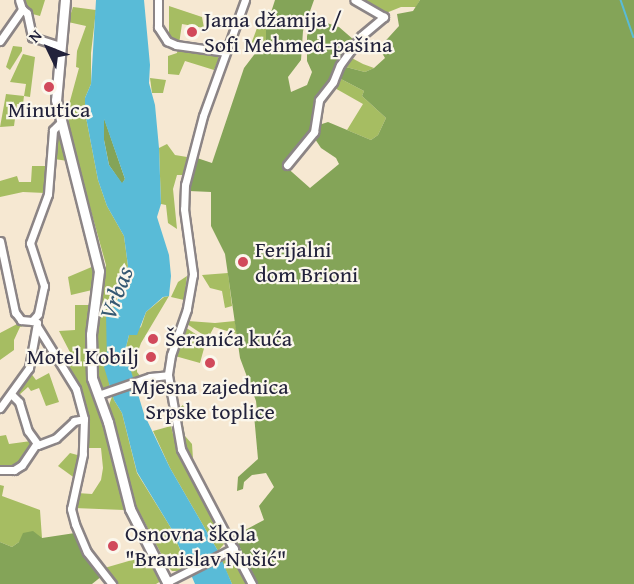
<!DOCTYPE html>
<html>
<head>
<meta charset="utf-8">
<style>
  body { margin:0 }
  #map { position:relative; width:634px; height:584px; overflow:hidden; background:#f6e8d2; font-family:"Gentium Book Plus",serif }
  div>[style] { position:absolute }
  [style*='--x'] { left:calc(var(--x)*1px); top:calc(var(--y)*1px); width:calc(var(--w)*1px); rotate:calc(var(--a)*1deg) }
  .green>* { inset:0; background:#a6bd62 }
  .forest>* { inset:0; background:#84a458 }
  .water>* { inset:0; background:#59bbd7 }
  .stream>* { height:1.5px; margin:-0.75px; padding:0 0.75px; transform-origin:0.75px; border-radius:0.75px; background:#59bbd7 }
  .roads { filter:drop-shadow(2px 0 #8c8586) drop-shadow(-2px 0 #8c8586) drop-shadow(0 2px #8c8586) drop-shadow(0 -2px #8c8586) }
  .minor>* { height:7px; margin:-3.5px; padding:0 3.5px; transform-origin:3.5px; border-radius:3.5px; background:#fff }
  .major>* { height:9px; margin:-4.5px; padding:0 4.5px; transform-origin:4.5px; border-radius:4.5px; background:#fff }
  .dots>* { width:16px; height:16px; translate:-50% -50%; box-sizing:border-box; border:3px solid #fbf7ec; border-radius:50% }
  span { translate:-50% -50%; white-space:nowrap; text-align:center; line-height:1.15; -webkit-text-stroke:4.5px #fbf7ec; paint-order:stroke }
  .poi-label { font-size:22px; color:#22223b }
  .left { translate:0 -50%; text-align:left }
  .right { translate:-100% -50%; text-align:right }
  .water-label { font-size:24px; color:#355872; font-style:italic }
  .north { position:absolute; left:18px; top:18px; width:60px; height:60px; -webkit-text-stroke:4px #fbf7ec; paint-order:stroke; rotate:313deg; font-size:16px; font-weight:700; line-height:24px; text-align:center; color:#22223b }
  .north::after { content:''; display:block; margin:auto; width:21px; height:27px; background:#22223b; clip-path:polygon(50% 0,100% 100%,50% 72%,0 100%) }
</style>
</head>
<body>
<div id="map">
  <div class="green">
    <div style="clip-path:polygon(21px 0,45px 0,40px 16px,29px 13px)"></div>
    <div style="clip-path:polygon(360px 0,420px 0,416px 7px,401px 7px,386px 13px)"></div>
    <div style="clip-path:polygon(169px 6px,202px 17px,204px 28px,182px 24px,179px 44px,169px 40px)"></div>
    <div style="clip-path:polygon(73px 7px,96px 10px,91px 53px,91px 84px,85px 98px,85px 112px,98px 180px,107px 206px,124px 236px,128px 266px,107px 327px,107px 364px,110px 389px,104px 390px,98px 377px,96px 333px,106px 265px,68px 128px,70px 101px,79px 68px,76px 67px,77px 51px,86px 26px,68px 22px)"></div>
    <div style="clip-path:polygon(257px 28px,266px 28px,266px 39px,256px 50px,250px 47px)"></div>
    <div style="clip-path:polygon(13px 46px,22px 47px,22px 51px,10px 70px,6px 67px)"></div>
    <div style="clip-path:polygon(178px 47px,185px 51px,215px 54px,219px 58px,214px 70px,185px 61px,179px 75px,168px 74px,168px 56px,177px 53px)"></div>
    <div style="clip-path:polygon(23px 54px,35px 57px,30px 97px,24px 96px,23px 104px,17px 104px,14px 126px,0 127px,6px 94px,24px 96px,26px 84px,10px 82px)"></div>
    <div style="clip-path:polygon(348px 56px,363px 64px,374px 68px,365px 72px,342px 66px)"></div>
    <div style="clip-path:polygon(337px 77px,364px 91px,362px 96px,386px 118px,378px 135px,371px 140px,347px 130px,363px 104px,333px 87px)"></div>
    <div style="clip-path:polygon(150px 78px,166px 80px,163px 93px,152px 93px)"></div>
    <div style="clip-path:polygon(59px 128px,68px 161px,54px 159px,56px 130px)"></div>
    <div style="clip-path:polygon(167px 144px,175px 155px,187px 157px,183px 175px,177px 175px,173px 189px,177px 229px,168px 223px,166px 205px,161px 204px,159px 148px)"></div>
    <div style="clip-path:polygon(32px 166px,48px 166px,45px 193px,23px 192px,0 197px,0 181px,17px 176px,19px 182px,31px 182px)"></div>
    <div style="clip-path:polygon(94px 266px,92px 290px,71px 295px,68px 277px)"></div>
    <div style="clip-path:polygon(228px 273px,232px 306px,225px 308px,222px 291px,210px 288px,202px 275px)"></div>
    <div style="clip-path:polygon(187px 276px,184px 300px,171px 297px,178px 282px)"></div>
    <div style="clip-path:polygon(169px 296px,141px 343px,137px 354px,137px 372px,141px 377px,132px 380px,125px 351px,129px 335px,141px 327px,146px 312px,164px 297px)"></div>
    <div style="clip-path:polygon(75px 305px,89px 305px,86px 331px,86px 372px,103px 421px,124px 510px,74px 508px,77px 493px,92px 494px,101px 480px,103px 468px,101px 448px,85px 448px,77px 386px,66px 368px,73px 358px,59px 331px,75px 330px)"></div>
    <div style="clip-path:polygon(188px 321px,215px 323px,235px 321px,237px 334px,214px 327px,208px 338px,187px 324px)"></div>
    <div style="clip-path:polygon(19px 323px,27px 325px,20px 327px,14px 340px,14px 350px,0 360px,0 333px)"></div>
    <div style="clip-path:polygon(185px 327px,206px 341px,200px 363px,175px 356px)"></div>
    <div style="clip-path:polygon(30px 372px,36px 380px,49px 373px,59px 402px,46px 406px,39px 388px,31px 391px,28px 387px,18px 396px,16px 391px)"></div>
    <div style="clip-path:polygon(113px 394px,114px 400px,122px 413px,137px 473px,171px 528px,187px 566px,179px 571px,172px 571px,168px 567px,133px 500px,109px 405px)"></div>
    <div style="clip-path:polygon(183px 405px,185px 410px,191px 410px,191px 413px,182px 416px,182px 420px,185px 436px,192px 444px,193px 459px,183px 441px,178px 409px)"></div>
    <div style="clip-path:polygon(171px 426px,177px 450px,224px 538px,224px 544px,218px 551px,170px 468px,153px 431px)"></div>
    <div style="clip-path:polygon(6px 435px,9px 444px,31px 441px,33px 444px,25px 460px,13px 468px,0 468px,0 436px)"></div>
    <div style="clip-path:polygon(70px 453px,81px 456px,76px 479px,58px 466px)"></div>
    <div style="clip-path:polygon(0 485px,4px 486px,2px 496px,40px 510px,42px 538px,19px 542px,12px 547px,0 542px)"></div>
    <div style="clip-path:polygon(146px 556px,161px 581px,156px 584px,115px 584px,101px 569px)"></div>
    <div style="clip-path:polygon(228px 557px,238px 563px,247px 584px,232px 584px,221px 560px)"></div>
  </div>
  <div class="forest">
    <div style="clip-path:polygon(275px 0,314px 0,303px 31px,301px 60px,288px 77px,291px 92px,307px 85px,312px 72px,307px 61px,307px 36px,310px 26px,324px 22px,339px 27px,354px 40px,316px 102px,310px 132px,284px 165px,310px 188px,339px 164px,336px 158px,321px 148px,313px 136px,319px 125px,328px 122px,371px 140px,378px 135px,386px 118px,362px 96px,364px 91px,337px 77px,342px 66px,365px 72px,374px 68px,385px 58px,379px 48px,399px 26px,397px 14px,413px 11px,420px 0,634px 0,634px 584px,258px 584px,234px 536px,264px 520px,259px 506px,274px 487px,266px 473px,252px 475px,244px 482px,243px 489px,237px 491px,238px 477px,258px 459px,254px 415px,257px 411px,256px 401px,240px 358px,225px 254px,211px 226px,211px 192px,189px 191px,197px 158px,212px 163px,244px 68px,266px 39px,266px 28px)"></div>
    <div style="clip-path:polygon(104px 118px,125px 179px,122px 184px,109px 165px,104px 140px)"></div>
    <div style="clip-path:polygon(33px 531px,42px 538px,75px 533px,102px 576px,92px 584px,0 584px,0 542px,12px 547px,19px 542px,23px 533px)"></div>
  </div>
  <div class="water">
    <div style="clip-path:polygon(evenodd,96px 0,144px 0,150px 65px,149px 83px,155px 105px,159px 148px,161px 204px,157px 217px,169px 255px,171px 276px,169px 296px,163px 297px,146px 312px,137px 335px,129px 335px,125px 351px,144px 414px,170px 468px,218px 551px,232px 584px,195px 584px,171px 528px,137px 472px,122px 413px,114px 400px,104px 367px,107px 364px,106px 314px,116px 305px,128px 266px,124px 236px,107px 206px,98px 180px,85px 112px,85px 98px,91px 84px,96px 0,104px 119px,125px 179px,122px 183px,109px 165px,104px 140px,104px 119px)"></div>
  </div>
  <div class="stream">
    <div style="--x:621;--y:0;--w:39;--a:71"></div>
  </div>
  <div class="roads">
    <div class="minor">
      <div style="--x:158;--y:0;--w:27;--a:90"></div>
      <div style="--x:158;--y:27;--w:17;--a:57"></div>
      <div style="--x:167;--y:41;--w:10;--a:24"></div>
      <div style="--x:176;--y:45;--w:49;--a:8.1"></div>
      <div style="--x:245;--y:0;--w:123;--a:109.9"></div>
      <div style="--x:203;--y:116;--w:71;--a:104.6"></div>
      <div style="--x:185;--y:185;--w:24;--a:92"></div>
      <div style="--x:184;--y:209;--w:66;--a:82.1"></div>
      <div style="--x:193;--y:274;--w:36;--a:100"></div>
      <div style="--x:187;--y:309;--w:49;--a:109.2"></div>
      <div style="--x:171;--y:355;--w:20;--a:99"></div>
      <div style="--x:168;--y:375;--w:75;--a:80"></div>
      <div style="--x:181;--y:449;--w:153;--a:62.3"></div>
      <div style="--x:22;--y:9;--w:6;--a:39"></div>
      <div style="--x:27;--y:13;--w:25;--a:78"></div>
      <div style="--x:32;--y:37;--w:28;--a:18"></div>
      <div style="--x:0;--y:41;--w:39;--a:-55"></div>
      <div style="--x:22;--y:9;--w:9;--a:-108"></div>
      <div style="--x:287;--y:165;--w:43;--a:-50.7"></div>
      <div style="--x:314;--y:132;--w:32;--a:-81"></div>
      <div style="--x:319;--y:100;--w:23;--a:-52"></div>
      <div style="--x:333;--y:82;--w:18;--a:-68"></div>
      <div style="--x:340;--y:65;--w:36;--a:-54"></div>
      <div style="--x:361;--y:36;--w:30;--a:-40"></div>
      <div style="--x:384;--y:17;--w:34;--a:-150"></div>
      <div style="--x:0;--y:241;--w:73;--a:78.1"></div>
      <div style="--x:15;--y:312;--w:10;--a:53"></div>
      <div style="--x:21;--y:320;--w:11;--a:5"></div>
      <div style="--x:32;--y:321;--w:9;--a:-49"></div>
      <div style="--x:38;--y:314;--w:29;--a:-78"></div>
      <div style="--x:44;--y:286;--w:45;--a:-108"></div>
      <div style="--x:30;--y:243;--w:52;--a:-69.8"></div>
      <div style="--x:48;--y:194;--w:64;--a:-85.5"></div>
      <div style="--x:53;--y:130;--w:11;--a:-45"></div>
      <div style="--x:37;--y:326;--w:74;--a:58.2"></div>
      <div style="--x:76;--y:389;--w:31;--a:75"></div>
      <div style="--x:84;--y:419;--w:35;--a:92"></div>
      <div style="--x:83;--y:454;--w:56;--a:102.3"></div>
      <div style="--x:71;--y:509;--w:16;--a:75"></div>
      <div style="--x:75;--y:524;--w:30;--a:67"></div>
      <div style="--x:87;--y:552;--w:41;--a:52"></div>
      <div style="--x:12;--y:395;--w:10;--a:45"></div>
      <div style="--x:19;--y:402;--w:30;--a:73"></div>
      <div style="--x:28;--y:431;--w:17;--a:54"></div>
      <div style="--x:38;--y:445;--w:19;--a:-21"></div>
      <div style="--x:56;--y:438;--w:25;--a:-43"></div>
      <div style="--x:74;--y:421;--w:10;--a:-11"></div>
      <div style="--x:98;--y:395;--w:55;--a:-19.1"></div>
      <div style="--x:150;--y:377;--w:18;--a:-6"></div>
      <div style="--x:0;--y:408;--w:49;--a:-54.1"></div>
      <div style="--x:29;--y:368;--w:46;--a:-79.9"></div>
      <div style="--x:0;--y:470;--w:14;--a:0"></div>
      <div style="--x:14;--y:470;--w:9;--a:-32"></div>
      <div style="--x:22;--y:465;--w:25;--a:-56"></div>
      <div style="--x:167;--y:582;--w:75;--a:-26.9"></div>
    </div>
    <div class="major">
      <div style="--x:65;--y:0;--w:100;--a:95.1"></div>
      <div style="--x:56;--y:100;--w:176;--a:75.9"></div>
      <div style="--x:99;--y:271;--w:64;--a:97.2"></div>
      <div style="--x:91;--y:334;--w:44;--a:88.7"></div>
      <div style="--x:92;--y:378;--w:47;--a:70"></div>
      <div style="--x:108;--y:422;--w:90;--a:75.8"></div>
      <div style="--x:130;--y:509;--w:84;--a:63.1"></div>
    </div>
  </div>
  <div class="dots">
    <div style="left:192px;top:32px;background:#d1495b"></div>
    <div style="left:49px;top:87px;background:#d1495b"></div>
    <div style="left:243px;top:262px;background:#d1495b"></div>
    <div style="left:153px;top:339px;background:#d1495b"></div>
    <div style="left:151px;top:357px;background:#d1495b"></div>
    <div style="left:210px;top:363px;background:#d1495b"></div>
    <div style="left:113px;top:546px;background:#d1495b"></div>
  </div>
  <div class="poi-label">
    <span class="left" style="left:204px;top:32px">Jama džamija /<br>Sofi Mehmed-pašina</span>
    <span style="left:49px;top:110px">Minutica</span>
    <span class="left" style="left:255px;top:262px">Ferijalni<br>dom Brioni</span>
    <span class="left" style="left:165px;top:339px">Šeranića kuća</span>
    <span class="right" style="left:139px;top:357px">Motel Kobilj</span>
    <span style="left:210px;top:399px">Mjesna zajednica<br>Srpske toplice</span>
    <span class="left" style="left:125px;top:546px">Osnovna škola<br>"Branislav Nušić"</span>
  </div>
  <div class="water-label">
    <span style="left:116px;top:293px;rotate:-69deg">Vrbas</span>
  </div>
  <div class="north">N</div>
</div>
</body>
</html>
